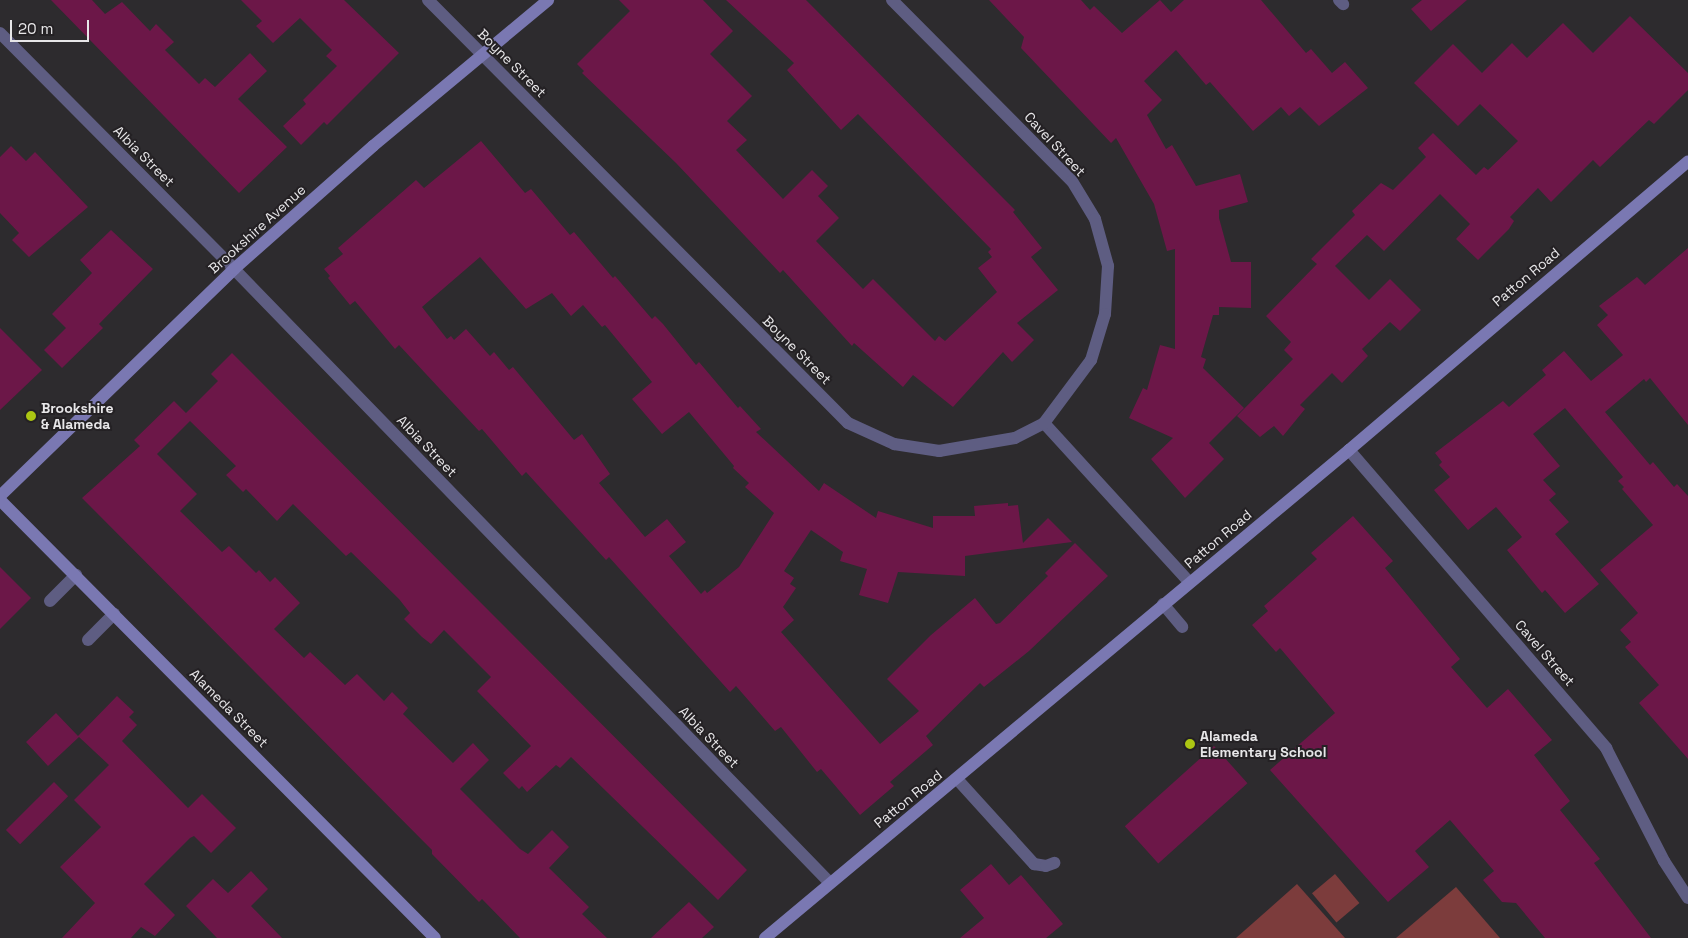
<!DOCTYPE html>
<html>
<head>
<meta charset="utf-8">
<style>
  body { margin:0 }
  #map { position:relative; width:1688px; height:938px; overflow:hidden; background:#2d2b2e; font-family:"Space Grotesk",sans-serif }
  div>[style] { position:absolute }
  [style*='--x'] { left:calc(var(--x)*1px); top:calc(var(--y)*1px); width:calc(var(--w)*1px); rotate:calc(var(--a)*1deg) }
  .green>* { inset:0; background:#7c3c3c; transform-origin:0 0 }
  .building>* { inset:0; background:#6c1748; transform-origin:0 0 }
  .lane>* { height:12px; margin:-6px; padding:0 6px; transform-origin:6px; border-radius:6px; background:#5e5d82 }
  .street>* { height:12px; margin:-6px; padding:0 6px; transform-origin:6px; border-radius:6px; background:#5e5d82 }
  .secondary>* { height:12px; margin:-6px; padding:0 6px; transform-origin:6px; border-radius:6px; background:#7a78b2 }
  .dots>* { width:14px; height:14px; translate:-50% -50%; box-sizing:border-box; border:2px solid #242124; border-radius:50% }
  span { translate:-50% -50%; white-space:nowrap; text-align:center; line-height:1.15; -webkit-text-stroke:4px #242124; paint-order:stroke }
  .street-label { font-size:14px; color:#e7e6e8 }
  .poi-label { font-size:14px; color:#e7e6e8; font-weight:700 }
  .left { translate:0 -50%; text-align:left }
  .scale { position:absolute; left:10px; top:20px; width:79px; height:22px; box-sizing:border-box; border:2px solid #e7e6e8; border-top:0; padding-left:6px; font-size:15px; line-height:18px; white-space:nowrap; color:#e7e6e8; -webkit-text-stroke:4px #242124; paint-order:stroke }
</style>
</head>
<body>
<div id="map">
  <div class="green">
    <div style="left:1335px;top:874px;width:38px;height:30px;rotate:50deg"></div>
    <div style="clip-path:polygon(1297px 884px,1345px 938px,1236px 938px)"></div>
    <div style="clip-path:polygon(1456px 887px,1500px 938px,1396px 938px)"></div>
  </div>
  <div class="building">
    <div style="clip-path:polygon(51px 0,92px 0,105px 14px,122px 2px,150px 31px,156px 24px,174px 42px,165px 50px,199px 84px,205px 78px,215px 87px,250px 53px,267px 71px,238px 99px,287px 147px,239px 193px)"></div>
    <div style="clip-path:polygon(241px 0,344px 0,399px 53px,327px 125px,324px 122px,301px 145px,283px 126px,306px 104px,303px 100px,337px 66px,326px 56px,332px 50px,300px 18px,273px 43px,256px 26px,262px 21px)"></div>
    <div style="clip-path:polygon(619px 0,703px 0,733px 31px,710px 54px,752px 96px,727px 121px,747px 140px,736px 150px,783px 199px,812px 170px,828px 186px,818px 196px,839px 218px,816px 241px,863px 289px,873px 279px,935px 341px,939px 336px,945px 341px,997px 292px,978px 268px,992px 257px,988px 252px,991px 249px,858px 114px,841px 130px,787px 70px,794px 63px,726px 0,806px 0,1015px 210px,1013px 212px,1042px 248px,1031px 257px,1058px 290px,1017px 323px,1034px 340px,1012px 362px,1003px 352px,953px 407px,913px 375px,903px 387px,854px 343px,852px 346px,783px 270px,780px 273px,676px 163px,582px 73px,584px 71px,577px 64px,630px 11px)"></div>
    <div style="clip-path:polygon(989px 0,1081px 0,1090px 10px,1094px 6px,1122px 33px,1160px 0,1171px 12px,1184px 0,1261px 0,1306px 53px,1311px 49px,1332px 73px,1345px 62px,1368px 88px,1319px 126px,1300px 107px,1289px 116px,1281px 107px,1253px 131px,1210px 82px,1206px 85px,1176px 50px,1144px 81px,1162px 100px,1147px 115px,1166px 149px,1172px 145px,1196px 186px,1240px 174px,1248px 202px,1219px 210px,1219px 218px,1231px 262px,1251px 262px,1251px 308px,1219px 307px,1219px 315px,1213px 315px,1201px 357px,1206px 359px,1203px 368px,1244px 408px,1209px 443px,1224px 459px,1185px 498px,1151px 459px,1173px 438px,1129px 418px,1143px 388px,1147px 390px,1160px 345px,1175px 349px,1175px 249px,1167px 251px,1154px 204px,1116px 138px,1111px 143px,1021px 48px,1024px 37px)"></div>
    <div style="clip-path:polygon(1422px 0,1467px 0,1431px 31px,1411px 9px)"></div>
    <div style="clip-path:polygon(1630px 16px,1688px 73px,1688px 90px,1654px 124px,1649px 120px,1600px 167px,1593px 160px,1551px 202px,1538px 188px,1510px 217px,1514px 221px,1509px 229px,1478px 260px,1456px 239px,1470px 224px,1440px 194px,1384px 251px,1367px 235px,1335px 266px,1369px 300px,1390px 279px,1421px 310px,1400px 331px,1390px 322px,1362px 349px,1368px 356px,1342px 383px,1332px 373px,1300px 405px,1305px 409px,1283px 436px,1274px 426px,1260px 437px,1237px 416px,1293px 359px,1284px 350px,1291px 342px,1266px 316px,1317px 264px,1311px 259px,1355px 215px,1352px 211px,1381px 183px,1393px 190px,1426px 157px,1418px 148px,1433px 133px,1476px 175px,1484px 167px,1488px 170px,1518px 141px,1480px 104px,1458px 126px,1414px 83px,1453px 44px,1482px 73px,1512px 43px,1527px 58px,1563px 23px,1593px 53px)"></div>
    <div style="clip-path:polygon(evenodd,481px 141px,525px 193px,531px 189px,570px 235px,574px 232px,613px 278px,615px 276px,652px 319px,655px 316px,663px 324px,696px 365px,699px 362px,738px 408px,740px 406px,761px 429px,756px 432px,819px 491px,824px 483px,876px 518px,878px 511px,933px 528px,933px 516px,975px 516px,974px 506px,1008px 503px,1008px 506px,1018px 505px,1023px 543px,1048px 518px,1072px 542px,965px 556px,965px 576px,898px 572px,888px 603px,859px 595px,867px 569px,840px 561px,843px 552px,811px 530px,784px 571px,794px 578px,790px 584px,796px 588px,783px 607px,794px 620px,781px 632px,880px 744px,919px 711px,887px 679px,931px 635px,975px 598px,996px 624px,1000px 623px,1048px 576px,1045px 573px,1075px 543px,1108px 576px,1029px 651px,984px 687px,980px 683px,926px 736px,933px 745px,890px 782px,894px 786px,860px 815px,821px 769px,817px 772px,781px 727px,775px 731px,736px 686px,730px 692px,609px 557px,606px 560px,526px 472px,522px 476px,482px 429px,479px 431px,399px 345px,395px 349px,355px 301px,350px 305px,328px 278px,330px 276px,324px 269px,343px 254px,338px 248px,416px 180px,424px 188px,481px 141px,480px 257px,526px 309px,552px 293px,571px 316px,583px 305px,602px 327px,605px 325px,652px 382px,632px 399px,662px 434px,689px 412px,734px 466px,733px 468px,749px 483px,745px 487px,774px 513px,739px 567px,707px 593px,705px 590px,701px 594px,669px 556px,686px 542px,667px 519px,645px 537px,599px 483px,610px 474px,582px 434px,574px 440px,513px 367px,509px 370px,494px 352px,490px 356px,466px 329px,454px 340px,451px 336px,447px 339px,422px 307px,480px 257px)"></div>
    <div style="clip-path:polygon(11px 146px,26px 161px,35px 152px,88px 207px,29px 257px,12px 240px,19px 233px,0 213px,0 157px)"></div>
    <div style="clip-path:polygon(111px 230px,153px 269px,99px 324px,103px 328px,62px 368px,44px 350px,66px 328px,52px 314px,92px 273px,80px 260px)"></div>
    <div style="clip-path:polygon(1688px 248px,1688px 425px,1650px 378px,1646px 382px,1644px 379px,1605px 412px,1650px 465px,1653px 462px,1674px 487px,1677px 484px,1688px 496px,1688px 759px,1639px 703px,1659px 685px,1625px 647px,1631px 642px,1620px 630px,1638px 613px,1600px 570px,1653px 525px,1622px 489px,1624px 487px,1618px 481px,1623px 477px,1565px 408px,1533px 434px,1560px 466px,1543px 480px,1556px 494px,1549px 500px,1569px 522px,1555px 534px,1599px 584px,1565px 613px,1545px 590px,1542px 593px,1507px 550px,1522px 537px,1496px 507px,1468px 530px,1434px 490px,1450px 477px,1439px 465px,1442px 462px,1435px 453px,1503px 401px,1509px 407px,1546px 375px,1542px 370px,1564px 351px,1591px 381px,1623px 355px,1597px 325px,1608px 315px,1599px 306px,1637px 277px,1645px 285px)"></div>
    <div style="clip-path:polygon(0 328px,42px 370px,0 410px)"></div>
    <div style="clip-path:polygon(232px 353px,747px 870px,718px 900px,571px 757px,560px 768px,556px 765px,527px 792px,522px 786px,519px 789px,503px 773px,531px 746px,477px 691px,491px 677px,444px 630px,431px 644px,422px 637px,404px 619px,410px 613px,399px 599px,351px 552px,346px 556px,293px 504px,277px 521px,246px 489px,243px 492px,226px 475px,236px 466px,190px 421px,157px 454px,197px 494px,180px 511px,222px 552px,229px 546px,256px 573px,259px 570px,270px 582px,275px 577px,300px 603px,274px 629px,304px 658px,310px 652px,345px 685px,357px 674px,384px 701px,392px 692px,408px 708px,403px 714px,453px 763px,473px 743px,489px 760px,460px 789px,520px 849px,528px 854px,552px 830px,569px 847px,549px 868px,589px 907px,582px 914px,607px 938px,520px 938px,482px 899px,479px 902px,432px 854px,432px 850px,82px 498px,140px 446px,134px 440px,174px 401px,186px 413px,218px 381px,211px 374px)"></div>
    <div style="clip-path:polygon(1353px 516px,1393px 561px,1385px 568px,1460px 659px,1451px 667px,1487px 708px,1508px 689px,1552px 740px,1534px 755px,1570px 801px,1560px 810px,1600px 859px,1594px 863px,1651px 938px,1545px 938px,1516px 903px,1502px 902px,1483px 880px,1494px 871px,1450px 820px,1415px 851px,1429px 867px,1388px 902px,1270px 770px,1335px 713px,1280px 648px,1276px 652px,1252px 625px,1268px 611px,1264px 606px,1317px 559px,1311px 553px)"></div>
    <div style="clip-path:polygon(0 567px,31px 598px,0 629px)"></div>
    <div style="clip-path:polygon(117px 696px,134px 712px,129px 717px,137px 725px,122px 741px,188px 808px,202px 794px,236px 828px,211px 853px,194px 836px,190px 838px,144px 884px,175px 915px,155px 936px,141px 927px,131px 938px,62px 938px,95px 903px,60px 867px,101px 827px,74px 800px,109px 765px,79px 737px,48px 766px,26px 742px,56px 713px,78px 736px)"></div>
    <div style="left:1214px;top:746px;width:50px;height:120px;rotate:48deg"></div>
    <div style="left:54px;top:782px;width:20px;height:68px;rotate:45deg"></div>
    <div style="clip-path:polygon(991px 864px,1009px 885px,1021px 875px,1063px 924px,1046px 938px,960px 938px,984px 918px,960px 890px)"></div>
    <div style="clip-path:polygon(251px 871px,268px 889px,251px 906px,282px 938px,217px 938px,186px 906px,213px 879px,228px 893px)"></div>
    <div style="clip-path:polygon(689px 902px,714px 927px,702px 938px,651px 938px)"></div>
  </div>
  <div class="lane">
    <div style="--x:50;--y:601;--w:37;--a:-45"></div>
    <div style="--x:1163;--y:604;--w:30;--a:50"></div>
    <div style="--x:88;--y:640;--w:37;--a:-45"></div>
    <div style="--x:957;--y:779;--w:115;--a:47.8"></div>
    <div style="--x:1034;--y:864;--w:12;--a:9"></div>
    <div style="--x:1046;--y:866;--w:9;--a:-21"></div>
  </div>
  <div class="street">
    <div style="--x:428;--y:0;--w:596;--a:45.2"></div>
    <div style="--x:848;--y:423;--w:51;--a:24.5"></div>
    <div style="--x:894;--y:444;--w:46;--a:8.8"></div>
    <div style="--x:939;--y:451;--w:77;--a:-9.7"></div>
    <div style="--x:1015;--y:438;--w:33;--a:-27"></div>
    <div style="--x:1044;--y:423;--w:215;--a:47.6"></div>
    <div style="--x:892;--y:0;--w:255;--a:45.2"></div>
    <div style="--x:1072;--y:181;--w:44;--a:58.8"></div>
    <div style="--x:1095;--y:219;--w:49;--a:74.5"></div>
    <div style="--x:1108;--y:266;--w:48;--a:93.6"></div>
    <div style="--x:1105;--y:314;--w:48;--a:106.9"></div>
    <div style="--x:1091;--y:360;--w:79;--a:126.7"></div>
    <div style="--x:1339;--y:0;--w:6;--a:45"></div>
    <div style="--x:0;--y:33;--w:332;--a:45.2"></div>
    <div style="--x:234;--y:269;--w:854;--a:45.85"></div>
    <div style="--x:1349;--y:450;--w:394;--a:49.2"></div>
    <div style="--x:1606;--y:748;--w:127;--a:62.8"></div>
    <div style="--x:1664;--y:861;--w:44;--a:57"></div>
  </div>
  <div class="secondary">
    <div style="--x:0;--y:496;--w:326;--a:-44.1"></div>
    <div style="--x:234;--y:269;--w:186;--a:-41.5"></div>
    <div style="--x:373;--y:146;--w:228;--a:-39.8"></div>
    <div style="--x:0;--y:500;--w:617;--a:45.2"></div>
    <div style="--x:765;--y:938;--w:761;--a:-39.88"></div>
    <div style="--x:1349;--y:450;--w:445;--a:-40.4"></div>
  </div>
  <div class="dots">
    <div style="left:31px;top:416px;background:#acc613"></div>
    <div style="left:1190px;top:744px;background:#acc613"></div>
  </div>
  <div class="street-label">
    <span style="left:512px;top:63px;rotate:45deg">Boyne Street</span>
    <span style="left:1055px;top:144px;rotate:47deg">Cavel Street</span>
    <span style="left:144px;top:156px;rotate:45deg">Albia Street</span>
    <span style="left:257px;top:229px;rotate:-42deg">Brookshire Avenue</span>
    <span style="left:1526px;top:277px;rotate:-40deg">Patton Road</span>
    <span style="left:797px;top:350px;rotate:45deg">Boyne Street</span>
    <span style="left:427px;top:446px;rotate:46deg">Albia Street</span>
    <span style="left:1218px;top:539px;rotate:-40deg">Patton Road</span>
    <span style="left:1545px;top:653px;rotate:49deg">Cavel Street</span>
    <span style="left:229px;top:708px;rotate:45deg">Alameda Street</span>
    <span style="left:709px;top:737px;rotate:46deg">Albia Street</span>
    <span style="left:908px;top:799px;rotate:-39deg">Patton Road</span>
  </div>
  <div class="poi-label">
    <span class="left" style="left:41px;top:416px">Brookshire<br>&amp; Alameda</span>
    <span class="left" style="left:1200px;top:744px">Alameda<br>Elementary School</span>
  </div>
  <div class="scale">20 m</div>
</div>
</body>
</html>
